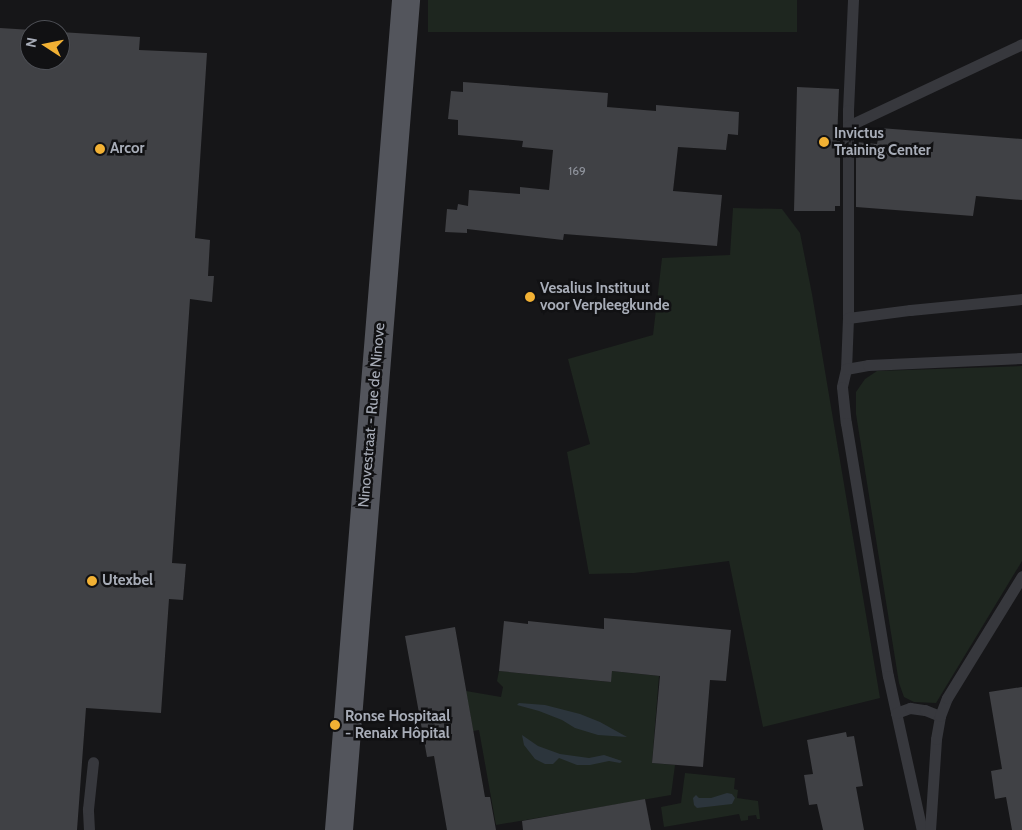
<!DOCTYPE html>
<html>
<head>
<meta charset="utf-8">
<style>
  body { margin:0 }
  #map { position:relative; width:1022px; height:830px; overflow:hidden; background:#161618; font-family:Cabin,sans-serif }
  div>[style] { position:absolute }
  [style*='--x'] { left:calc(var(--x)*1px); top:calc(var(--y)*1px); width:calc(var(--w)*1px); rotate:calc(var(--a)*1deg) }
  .green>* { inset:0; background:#1e261f; transform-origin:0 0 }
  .water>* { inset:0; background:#2c353c }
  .building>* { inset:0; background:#404145 }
  .service>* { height:11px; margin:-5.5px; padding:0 5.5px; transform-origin:5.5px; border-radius:5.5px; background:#37383d }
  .primary>* { height:28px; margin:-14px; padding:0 14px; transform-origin:14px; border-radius:14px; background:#53555c }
  .dots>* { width:14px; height:14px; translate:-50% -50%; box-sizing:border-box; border:2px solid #111113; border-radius:50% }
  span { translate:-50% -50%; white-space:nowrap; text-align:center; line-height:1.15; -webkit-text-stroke:5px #111113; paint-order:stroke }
  .number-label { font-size:12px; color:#8e929b }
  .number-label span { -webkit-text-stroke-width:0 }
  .poi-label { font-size:15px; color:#a8adb8; font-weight:700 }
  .left { translate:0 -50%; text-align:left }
  .street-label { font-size:15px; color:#a8adb8 }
  .north { position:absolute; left:20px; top:20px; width:50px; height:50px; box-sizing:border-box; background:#111113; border:1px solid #4d4f55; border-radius:50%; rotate:281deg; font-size:14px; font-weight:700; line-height:20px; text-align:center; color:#a8adb8 }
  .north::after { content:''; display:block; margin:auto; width:18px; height:22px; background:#f2b134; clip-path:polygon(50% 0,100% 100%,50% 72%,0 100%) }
</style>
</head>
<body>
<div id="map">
  <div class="green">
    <div style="left:428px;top:0;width:369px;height:32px"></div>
    <div style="clip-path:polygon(733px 208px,782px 209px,800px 233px,812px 294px,880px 698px,763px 727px,729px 561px,634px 573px,589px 574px,567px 452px,590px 444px,568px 359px,653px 335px,662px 258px,730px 255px)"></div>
    <div style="clip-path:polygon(1022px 366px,1022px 561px,936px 703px,914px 702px,904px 697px,899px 683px,856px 414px,856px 392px,865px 379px,877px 371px)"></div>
    <div style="clip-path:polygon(499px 671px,610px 682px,612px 671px,659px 676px,652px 763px,675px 765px,671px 795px,496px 825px,479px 730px,473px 731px,466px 691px,501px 697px,503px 687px,497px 681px)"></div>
    <div style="clip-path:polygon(685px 773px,735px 778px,734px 789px,738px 790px,737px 798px,758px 801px,760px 819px,757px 819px,756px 815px,748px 816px,748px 820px,741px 821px,739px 814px,664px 827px,661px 807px,681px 803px)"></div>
  </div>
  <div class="water">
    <div style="clip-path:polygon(519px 703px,545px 705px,580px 714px,600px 722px,627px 737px,598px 735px,575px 728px,562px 720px,539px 711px,517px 705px)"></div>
    <div style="clip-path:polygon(522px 735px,538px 746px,560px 754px,589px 758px,604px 755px,622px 761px,620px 763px,609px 761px,590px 765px,577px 765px,559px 758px,553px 764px,545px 764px,535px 759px,524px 745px)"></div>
    <div style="clip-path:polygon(727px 793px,732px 794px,735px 798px,732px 804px,697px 808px,694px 805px,693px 798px,696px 795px,699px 798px,711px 798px)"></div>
  </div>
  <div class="building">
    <div style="clip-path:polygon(0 28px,32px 30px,30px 30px,30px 60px,60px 60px,60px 32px,140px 37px,139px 50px,207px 53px,195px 238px,210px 240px,208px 276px,214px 276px,212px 302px,190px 299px,172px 563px,186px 564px,183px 600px,169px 599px,161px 713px,86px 708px,77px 830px,0 830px)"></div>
    <div style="clip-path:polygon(463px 82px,608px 93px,607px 107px,656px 111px,656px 105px,739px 112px,738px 135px,728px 134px,726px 150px,678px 147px,673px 191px,722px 195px,717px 246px,564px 234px,563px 240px,467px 229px,467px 233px,445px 232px,447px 209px,457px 210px,458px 204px,468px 206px,469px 190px,520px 194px,520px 187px,549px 190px,553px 150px,522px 147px,523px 141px,458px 135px,458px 120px,448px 119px,451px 91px,463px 92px)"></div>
    <div style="clip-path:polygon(797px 87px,839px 89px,837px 141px,840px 141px,840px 206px,835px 206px,835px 211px,794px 211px)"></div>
    <div style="clip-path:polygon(880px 128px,1022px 139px,1022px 200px,976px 196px,973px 216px,856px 207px,856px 142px,877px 144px)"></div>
    <div style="clip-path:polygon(604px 618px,731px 630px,726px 681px,710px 680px,703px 767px,652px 763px,660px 676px,612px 671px,611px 682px,499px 671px,504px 621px,528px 624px,528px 621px,604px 629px)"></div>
    <div style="clip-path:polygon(455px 627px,485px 797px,490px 797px,496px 830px,447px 830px,434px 756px,427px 757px,405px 636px)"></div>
    <div style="clip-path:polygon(1022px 687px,1022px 830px,1012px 830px,1006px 797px,995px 799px,991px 771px,1002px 769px,989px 692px)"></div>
    <div style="clip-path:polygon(846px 732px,847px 737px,854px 736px,863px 786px,856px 787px,864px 830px,823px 830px,817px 804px,809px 805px,804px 775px,813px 774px,807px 740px)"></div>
    <div style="clip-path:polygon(645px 799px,651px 830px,523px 830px,522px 821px)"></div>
  </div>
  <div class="service">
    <div style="--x:853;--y:0;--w:110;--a:92.6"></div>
    <div style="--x:848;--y:110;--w:208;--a:90"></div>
    <div style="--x:848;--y:318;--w:51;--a:92.2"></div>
    <div style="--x:846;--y:369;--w:18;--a:103"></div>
    <div style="--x:842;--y:387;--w:36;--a:84"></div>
    <div style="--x:846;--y:423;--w:256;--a:80.6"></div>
    <div style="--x:888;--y:676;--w:158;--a:77.6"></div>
    <div style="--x:848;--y:126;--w:192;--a:-25.2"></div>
    <div style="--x:848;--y:318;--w:63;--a:-7.4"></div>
    <div style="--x:910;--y:310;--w:113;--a:-5.6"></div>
    <div style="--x:846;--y:369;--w:22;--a:-10"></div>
    <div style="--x:868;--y:365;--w:154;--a:-2.6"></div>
    <div style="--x:896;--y:713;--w:15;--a:-20"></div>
    <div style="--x:910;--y:708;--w:15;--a:8"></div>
    <div style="--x:925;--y:710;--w:16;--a:22"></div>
    <div style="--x:89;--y:830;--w:21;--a:-93"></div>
    <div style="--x:88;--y:809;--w:47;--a:-83.9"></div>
    <div style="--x:930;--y:830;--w:91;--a:-86.2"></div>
    <div style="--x:936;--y:739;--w:23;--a:-80"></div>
    <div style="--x:940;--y:716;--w:19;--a:-69"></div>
    <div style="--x:947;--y:698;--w:143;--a:-58.4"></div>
  </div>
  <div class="primary">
    <div style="--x:339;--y:830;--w:833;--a:-85.38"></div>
  </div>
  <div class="dots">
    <div style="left:824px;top:142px;background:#f2b134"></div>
    <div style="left:100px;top:149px;background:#f2b134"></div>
    <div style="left:530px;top:297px;background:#f2b134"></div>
    <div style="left:92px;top:581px;background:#f2b134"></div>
    <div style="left:335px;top:725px;background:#f2b134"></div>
  </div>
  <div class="number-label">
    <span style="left:577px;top:171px">169</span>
  </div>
  <div class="poi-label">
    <span class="left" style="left:834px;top:142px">Invictus<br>Training Center</span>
    <span class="left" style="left:110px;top:149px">Arcor</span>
    <span class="left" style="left:540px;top:297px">Vesalius Instituut<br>voor Verpleegkunde</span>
    <span class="left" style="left:102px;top:581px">Utexbel</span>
    <span class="left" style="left:345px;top:725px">Ronse Hospitaal<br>- Renaix Hôpital</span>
  </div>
  <div class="street-label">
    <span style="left:372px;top:415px;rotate:-85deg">Ninovestraat - Rue de Ninove</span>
  </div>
  <div class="north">N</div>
</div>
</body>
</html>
